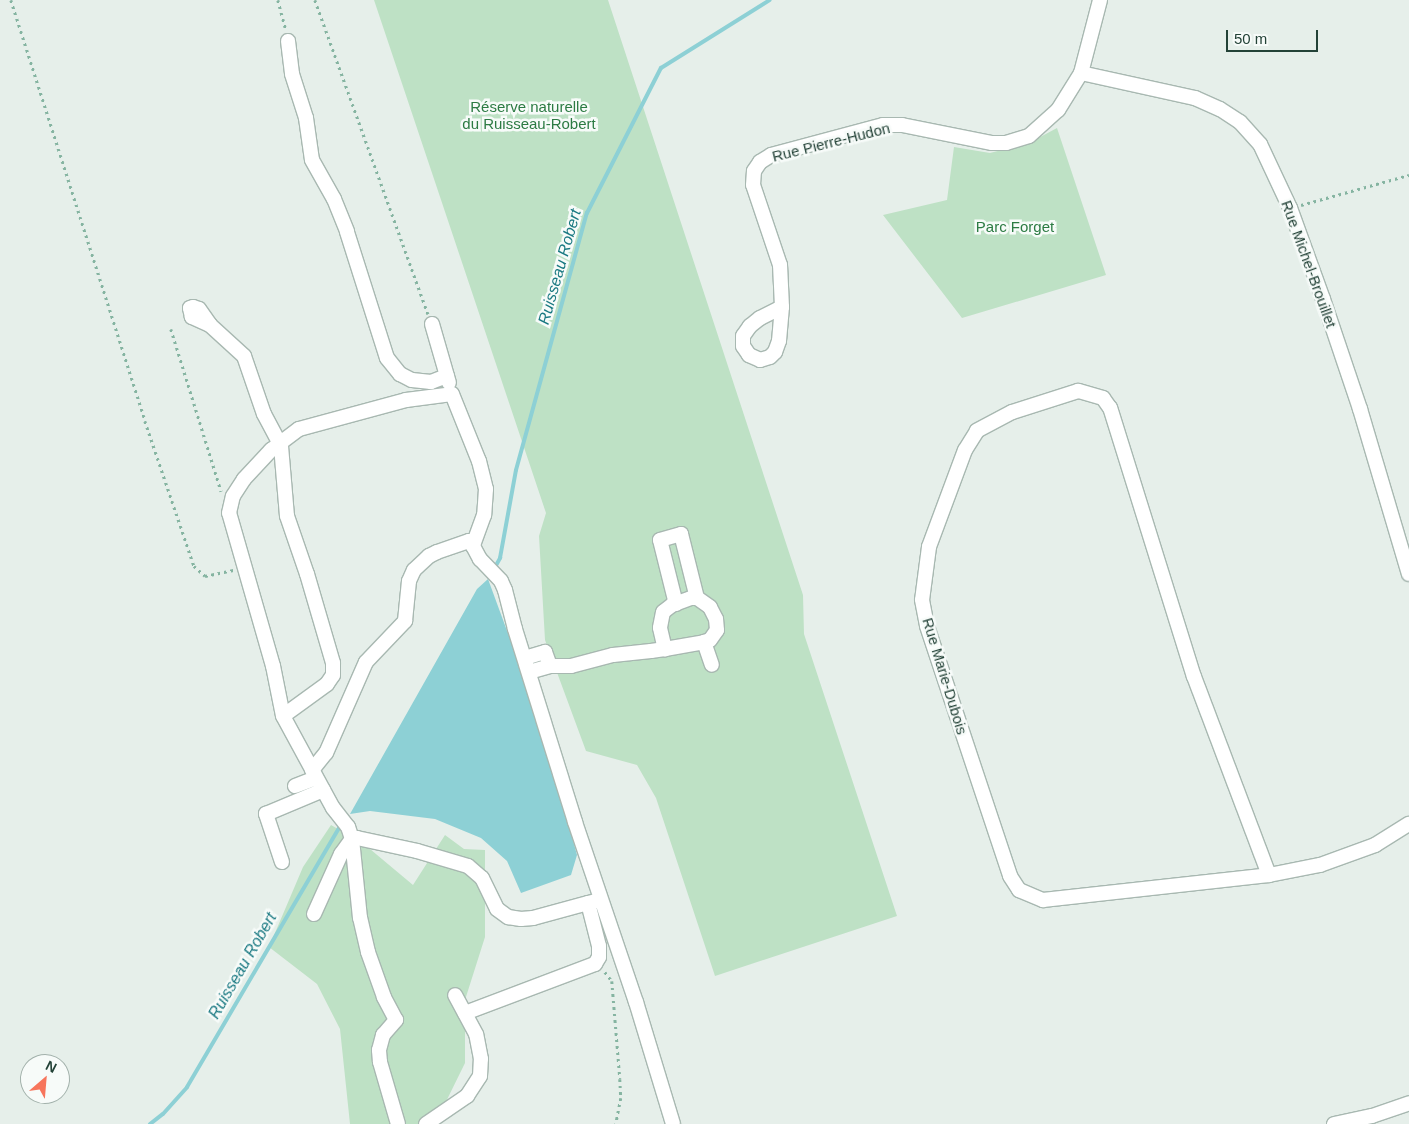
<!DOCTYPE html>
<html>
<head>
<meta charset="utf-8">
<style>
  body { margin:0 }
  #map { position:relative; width:1409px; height:1124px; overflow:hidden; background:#e6efea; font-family:Helvetica,sans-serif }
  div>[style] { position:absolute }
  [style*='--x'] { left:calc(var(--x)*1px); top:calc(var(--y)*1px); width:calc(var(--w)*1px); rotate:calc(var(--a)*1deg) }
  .green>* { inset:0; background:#bee1c5 }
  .water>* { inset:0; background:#8dd0d5 }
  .stream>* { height:4px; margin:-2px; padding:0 2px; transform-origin:2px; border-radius:2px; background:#8dd0d5 }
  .path>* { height:2.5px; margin-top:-1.25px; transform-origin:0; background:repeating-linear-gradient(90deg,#85b4a1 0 2.5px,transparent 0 6.5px) }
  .roads { filter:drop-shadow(1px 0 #a8b8b1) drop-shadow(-1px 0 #a8b8b1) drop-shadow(0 1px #a8b8b1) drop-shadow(0 -1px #a8b8b1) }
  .minor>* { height:14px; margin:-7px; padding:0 7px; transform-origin:7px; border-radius:7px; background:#fff }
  span { translate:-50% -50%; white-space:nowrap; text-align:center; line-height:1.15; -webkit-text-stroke:5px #f7fbf9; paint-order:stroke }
  .park-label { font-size:15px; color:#2c7b43 }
  .street-label { font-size:15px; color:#234237 }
  .water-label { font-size:16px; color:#1a7982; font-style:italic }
  .north { position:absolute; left:20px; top:1054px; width:50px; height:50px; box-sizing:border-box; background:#f7fbf9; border:1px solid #a2b1ab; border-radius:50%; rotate:27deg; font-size:14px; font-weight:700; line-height:20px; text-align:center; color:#234237 }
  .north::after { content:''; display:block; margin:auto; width:18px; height:22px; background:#f7755c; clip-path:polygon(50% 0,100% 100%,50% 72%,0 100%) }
  .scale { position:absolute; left:1226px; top:30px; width:92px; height:22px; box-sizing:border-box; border:2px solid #234237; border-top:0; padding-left:6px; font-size:15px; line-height:18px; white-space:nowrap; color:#234237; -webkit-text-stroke:4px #f7fbf9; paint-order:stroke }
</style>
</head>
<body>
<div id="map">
  <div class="green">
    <div style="clip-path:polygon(374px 0,608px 0,803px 595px,804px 634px,897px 916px,715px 976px,656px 798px,637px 765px,586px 751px,545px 640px,539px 536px,546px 513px)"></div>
    <div style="clip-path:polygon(1057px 128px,1106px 275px,962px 318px,883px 215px,947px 200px,954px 147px,990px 153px,1029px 143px)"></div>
    <div style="clip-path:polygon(331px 825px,364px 844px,413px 885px,445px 835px,464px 849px,485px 850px,485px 937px,465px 1000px,465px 1063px,435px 1124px,350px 1124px,340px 1029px,317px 984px,269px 947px,303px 867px)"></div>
  </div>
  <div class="water">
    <div style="clip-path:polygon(488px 579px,542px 726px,577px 855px,571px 875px,521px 893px,507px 861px,481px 838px,435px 819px,370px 811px,350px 814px,477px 589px)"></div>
  </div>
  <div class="stream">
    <div style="--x:494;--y:569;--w:13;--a:-61"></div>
    <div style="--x:500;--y:558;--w:89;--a:-79.7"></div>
    <div style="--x:516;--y:470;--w:267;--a:-74.6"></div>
    <div style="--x:587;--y:213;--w:163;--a:-63"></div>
    <div style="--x:661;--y:68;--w:128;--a:-32"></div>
    <div style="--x:150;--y:1124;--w:16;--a:-38"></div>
    <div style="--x:163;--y:1114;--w:36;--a:-48"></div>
    <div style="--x:187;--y:1087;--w:305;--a:-59.6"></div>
  </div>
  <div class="path">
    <div style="--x:11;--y:0;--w:442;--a:72.3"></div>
    <div style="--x:145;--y:421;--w:153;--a:71.3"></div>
    <div style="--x:194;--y:566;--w:15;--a:42"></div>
    <div style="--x:205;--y:576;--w:29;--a:-12"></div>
    <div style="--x:278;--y:0;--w:30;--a:75"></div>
    <div style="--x:315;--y:0;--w:334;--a:70.2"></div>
    <div style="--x:1301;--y:205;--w:112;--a:-15.5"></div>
    <div style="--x:171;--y:329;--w:170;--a:72.8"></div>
    <div style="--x:605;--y:972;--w:11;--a:52"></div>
    <div style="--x:612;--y:981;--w:98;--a:85.3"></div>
    <div style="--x:620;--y:1079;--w:19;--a:87"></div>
    <div style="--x:621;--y:1098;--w:26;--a:101"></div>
  </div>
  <div class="roads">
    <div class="minor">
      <div style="--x:288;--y:41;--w:33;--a:83"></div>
      <div style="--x:292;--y:74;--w:46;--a:72.3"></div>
      <div style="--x:306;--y:118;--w:42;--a:81.9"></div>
      <div style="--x:312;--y:160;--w:45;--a:60.6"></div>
      <div style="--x:334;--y:199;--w:35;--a:68"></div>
      <div style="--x:347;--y:232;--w:132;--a:72.4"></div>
      <div style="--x:387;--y:358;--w:21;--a:51"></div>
      <div style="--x:400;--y:374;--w:13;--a:27"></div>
      <div style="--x:412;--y:380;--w:19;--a:6"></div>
      <div style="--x:431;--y:382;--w:17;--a:-21"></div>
      <div style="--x:1081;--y:73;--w:117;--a:12.4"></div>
      <div style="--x:1195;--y:98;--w:27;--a:24"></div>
      <div style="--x:1220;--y:109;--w:24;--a:33"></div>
      <div style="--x:1240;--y:122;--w:30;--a:48"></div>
      <div style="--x:1260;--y:144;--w:71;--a:64.9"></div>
      <div style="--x:1290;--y:208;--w:97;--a:70.1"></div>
      <div style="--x:1323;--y:299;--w:116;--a:71.4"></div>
      <div style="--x:1360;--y:409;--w:172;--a:73.5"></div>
      <div style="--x:782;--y:307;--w:25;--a:153"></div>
      <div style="--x:760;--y:318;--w:13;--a:141"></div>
      <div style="--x:750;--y:326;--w:12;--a:125"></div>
      <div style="--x:743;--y:336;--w:10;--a:90"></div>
      <div style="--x:743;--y:346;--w:11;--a:56"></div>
      <div style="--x:749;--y:355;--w:12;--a:24"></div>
      <div style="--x:760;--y:360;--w:10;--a:-17"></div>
      <div style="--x:770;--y:357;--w:7;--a:-45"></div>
      <div style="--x:775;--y:352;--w:12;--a:-70"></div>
      <div style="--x:779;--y:341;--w:34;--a:-85"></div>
      <div style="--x:782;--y:307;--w:42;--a:-92.7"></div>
      <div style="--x:780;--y:265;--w:84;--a:-108.6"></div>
      <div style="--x:753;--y:185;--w:14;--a:-86"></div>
      <div style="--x:754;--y:171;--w:11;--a:-56"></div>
      <div style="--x:760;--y:162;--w:13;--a:-32"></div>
      <div style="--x:771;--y:155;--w:116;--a:-15"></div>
      <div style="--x:883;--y:125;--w:19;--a:0"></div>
      <div style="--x:902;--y:125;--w:92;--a:11.3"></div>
      <div style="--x:992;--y:143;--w:14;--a:0"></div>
      <div style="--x:1006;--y:143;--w:24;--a:-17"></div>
      <div style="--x:1029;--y:136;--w:39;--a:-42"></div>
      <div style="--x:1058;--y:110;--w:44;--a:-58.1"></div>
      <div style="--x:1081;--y:73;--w:75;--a:-75.4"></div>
      <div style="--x:432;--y:324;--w:61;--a:73.9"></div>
      <div style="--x:210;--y:325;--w:20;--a:-156"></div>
      <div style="--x:192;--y:317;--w:9;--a:-103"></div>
      <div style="--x:190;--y:308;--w:3;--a:-18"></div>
      <div style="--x:193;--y:307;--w:6;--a:18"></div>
      <div style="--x:199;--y:309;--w:19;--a:55"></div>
      <div style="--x:210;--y:325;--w:46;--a:42.4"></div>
      <div style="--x:244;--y:356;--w:61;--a:71"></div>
      <div style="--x:264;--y:414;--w:36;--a:62"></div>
      <div style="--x:281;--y:446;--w:70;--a:85.1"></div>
      <div style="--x:287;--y:516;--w:61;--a:71"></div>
      <div style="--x:307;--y:574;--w:93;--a:73.7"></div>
      <div style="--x:333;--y:663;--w:12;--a:90"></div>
      <div style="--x:333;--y:675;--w:11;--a:124"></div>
      <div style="--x:327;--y:684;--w:54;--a:144"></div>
      <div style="--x:676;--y:604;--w:66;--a:-104"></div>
      <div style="--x:660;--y:540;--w:22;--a:-16"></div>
      <div style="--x:681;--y:534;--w:66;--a:76"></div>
      <div style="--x:704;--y:642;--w:24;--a:71"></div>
      <div style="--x:525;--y:658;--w:21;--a:-17"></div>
      <div style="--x:545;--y:652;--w:15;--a:70"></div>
      <div style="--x:529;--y:672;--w:22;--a:-16"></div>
      <div style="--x:550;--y:666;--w:21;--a:0"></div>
      <div style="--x:571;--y:666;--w:43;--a:-14.7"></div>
      <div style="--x:613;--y:655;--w:38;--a:-6"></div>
      <div style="--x:651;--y:651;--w:14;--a:-8"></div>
      <div style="--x:665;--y:649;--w:40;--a:-10"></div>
      <div style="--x:704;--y:642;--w:6;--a:-18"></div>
      <div style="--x:710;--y:640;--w:12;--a:-55"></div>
      <div style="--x:717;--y:630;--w:11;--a:-95"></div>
      <div style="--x:716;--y:619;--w:13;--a:-117"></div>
      <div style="--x:710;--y:607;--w:16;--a:-145"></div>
      <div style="--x:697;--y:598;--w:6;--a:180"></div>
      <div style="--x:691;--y:598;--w:20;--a:160"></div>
      <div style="--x:672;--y:605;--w:11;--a:142"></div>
      <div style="--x:663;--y:612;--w:16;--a:101"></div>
      <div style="--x:660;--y:628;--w:22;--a:77"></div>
      <div style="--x:312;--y:770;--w:22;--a:-51"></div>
      <div style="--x:326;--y:753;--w:99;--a:-66.3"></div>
      <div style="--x:366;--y:662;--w:57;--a:-46.4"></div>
      <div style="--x:405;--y:621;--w:40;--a:-84.3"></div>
      <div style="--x:409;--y:581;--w:12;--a:-66"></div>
      <div style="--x:414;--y:570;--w:21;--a:-43"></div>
      <div style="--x:429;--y:556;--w:9;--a:-27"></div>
      <div style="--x:437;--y:552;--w:34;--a:-19"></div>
      <div style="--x:469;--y:541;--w:5;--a:11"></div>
      <div style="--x:295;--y:786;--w:22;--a:-21"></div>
      <div style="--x:282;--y:862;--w:51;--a:-108.4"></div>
      <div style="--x:266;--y:814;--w:62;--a:-22.8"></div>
      <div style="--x:1269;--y:875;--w:212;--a:-110.7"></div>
      <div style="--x:1194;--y:677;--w:282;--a:-107.3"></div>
      <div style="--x:1110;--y:408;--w:12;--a:-125"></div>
      <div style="--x:1103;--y:398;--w:26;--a:-164"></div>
      <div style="--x:1078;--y:391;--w:69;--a:162.3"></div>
      <div style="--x:1012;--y:412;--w:40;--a:152"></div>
      <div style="--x:977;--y:431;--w:22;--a:122"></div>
      <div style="--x:965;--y:450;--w:103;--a:110.4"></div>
      <div style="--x:929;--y:547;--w:53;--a:97.5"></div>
      <div style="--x:922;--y:600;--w:26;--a:79"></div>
      <div style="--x:927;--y:626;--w:263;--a:71.6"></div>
      <div style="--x:1010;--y:876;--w:17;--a:57"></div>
      <div style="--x:1019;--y:890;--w:26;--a:23"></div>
      <div style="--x:1043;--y:900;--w:227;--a:-6.3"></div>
      <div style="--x:1269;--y:875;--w:52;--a:-11.1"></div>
      <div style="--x:1320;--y:865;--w:59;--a:-20"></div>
      <div style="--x:1375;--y:845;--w:40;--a:-32"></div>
      <div style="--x:314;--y:914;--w:66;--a:-65.8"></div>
      <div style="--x:341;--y:854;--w:19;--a:-54"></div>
      <div style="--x:352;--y:839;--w:5;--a:-11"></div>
      <div style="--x:357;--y:838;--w:61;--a:12.2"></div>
      <div style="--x:417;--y:851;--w:53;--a:16.4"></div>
      <div style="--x:468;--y:866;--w:18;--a:41"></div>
      <div style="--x:482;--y:878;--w:34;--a:64"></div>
      <div style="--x:497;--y:909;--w:14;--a:36"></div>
      <div style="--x:508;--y:917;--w:13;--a:9"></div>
      <div style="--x:521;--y:919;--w:12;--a:-5"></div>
      <div style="--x:533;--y:918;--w:57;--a:-15.3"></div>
      <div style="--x:465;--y:1013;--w:139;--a:-20.7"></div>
      <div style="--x:595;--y:964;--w:8;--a:-60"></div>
      <div style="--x:599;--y:957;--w:11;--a:-90"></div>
      <div style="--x:599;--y:946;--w:44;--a:-104.3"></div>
      <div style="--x:588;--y:903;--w:8;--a:-14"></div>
      <div style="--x:398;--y:1124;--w:65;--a:-106.2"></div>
      <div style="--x:380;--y:1062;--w:12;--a:-95"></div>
      <div style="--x:379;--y:1050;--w:16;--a:-75"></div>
      <div style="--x:383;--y:1035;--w:20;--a:-49"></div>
      <div style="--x:396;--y:1020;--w:26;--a:-118"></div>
      <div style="--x:384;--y:997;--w:48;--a:-109.6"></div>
      <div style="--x:368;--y:952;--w:35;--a:-103"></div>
      <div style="--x:360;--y:918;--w:79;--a:-95.8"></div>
      <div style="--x:352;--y:839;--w:13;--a:-108"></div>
      <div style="--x:348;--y:827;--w:24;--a:-128"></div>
      <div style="--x:333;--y:808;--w:105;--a:-118.5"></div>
      <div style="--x:283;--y:716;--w:51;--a:-101.3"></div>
      <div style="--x:273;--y:666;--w:159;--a:-106"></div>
      <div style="--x:229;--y:513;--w:17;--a:-77"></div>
      <div style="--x:233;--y:496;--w:20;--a:-57"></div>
      <div style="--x:244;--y:479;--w:40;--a:-47"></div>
      <div style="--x:271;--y:450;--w:35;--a:-37"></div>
      <div style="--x:299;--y:429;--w:111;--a:-15.2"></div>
      <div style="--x:406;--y:400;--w:46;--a:-7.4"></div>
      <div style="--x:452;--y:394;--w:72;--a:68.1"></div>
      <div style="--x:479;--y:461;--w:29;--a:76"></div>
      <div style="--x:486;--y:489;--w:26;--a:94"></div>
      <div style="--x:484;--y:515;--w:33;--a:110"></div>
      <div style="--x:473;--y:546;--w:15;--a:62"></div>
      <div style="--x:480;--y:559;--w:30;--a:46"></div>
      <div style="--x:501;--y:581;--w:10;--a:66"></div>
      <div style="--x:505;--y:590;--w:40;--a:75.6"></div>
      <div style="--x:515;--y:629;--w:202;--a:72.7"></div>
      <div style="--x:575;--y:822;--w:190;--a:71.3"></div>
      <div style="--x:636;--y:1002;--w:127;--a:73.1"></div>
      <div style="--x:426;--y:1124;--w:50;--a:-34.3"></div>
      <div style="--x:467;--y:1096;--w:24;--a:-57"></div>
      <div style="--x:480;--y:1076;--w:17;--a:-87"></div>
      <div style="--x:481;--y:1059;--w:25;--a:-101"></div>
      <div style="--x:476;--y:1034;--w:44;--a:-118.3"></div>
      <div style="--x:1334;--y:1124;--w:39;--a:-12"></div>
      <div style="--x:1372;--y:1116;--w:39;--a:-19"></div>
    </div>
  </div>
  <div class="park-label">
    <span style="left:529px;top:115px">Réserve naturelle<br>du Ruisseau-Robert</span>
    <span style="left:1015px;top:227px">Parc Forget</span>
  </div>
  <div class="street-label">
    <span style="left:831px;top:142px;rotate:-14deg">Rue Pierre-Hudon</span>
    <span style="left:1309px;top:264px;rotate:70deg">Rue Michel-Brouillet</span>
    <span style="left:945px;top:676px;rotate:73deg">Rue Marie-Dubois</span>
  </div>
  <div class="water-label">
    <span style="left:560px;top:267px;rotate:-74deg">Ruisseau Robert</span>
    <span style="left:243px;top:966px;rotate:-60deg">Ruisseau Robert</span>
  </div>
  <div class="north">N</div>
  <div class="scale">50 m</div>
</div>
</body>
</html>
